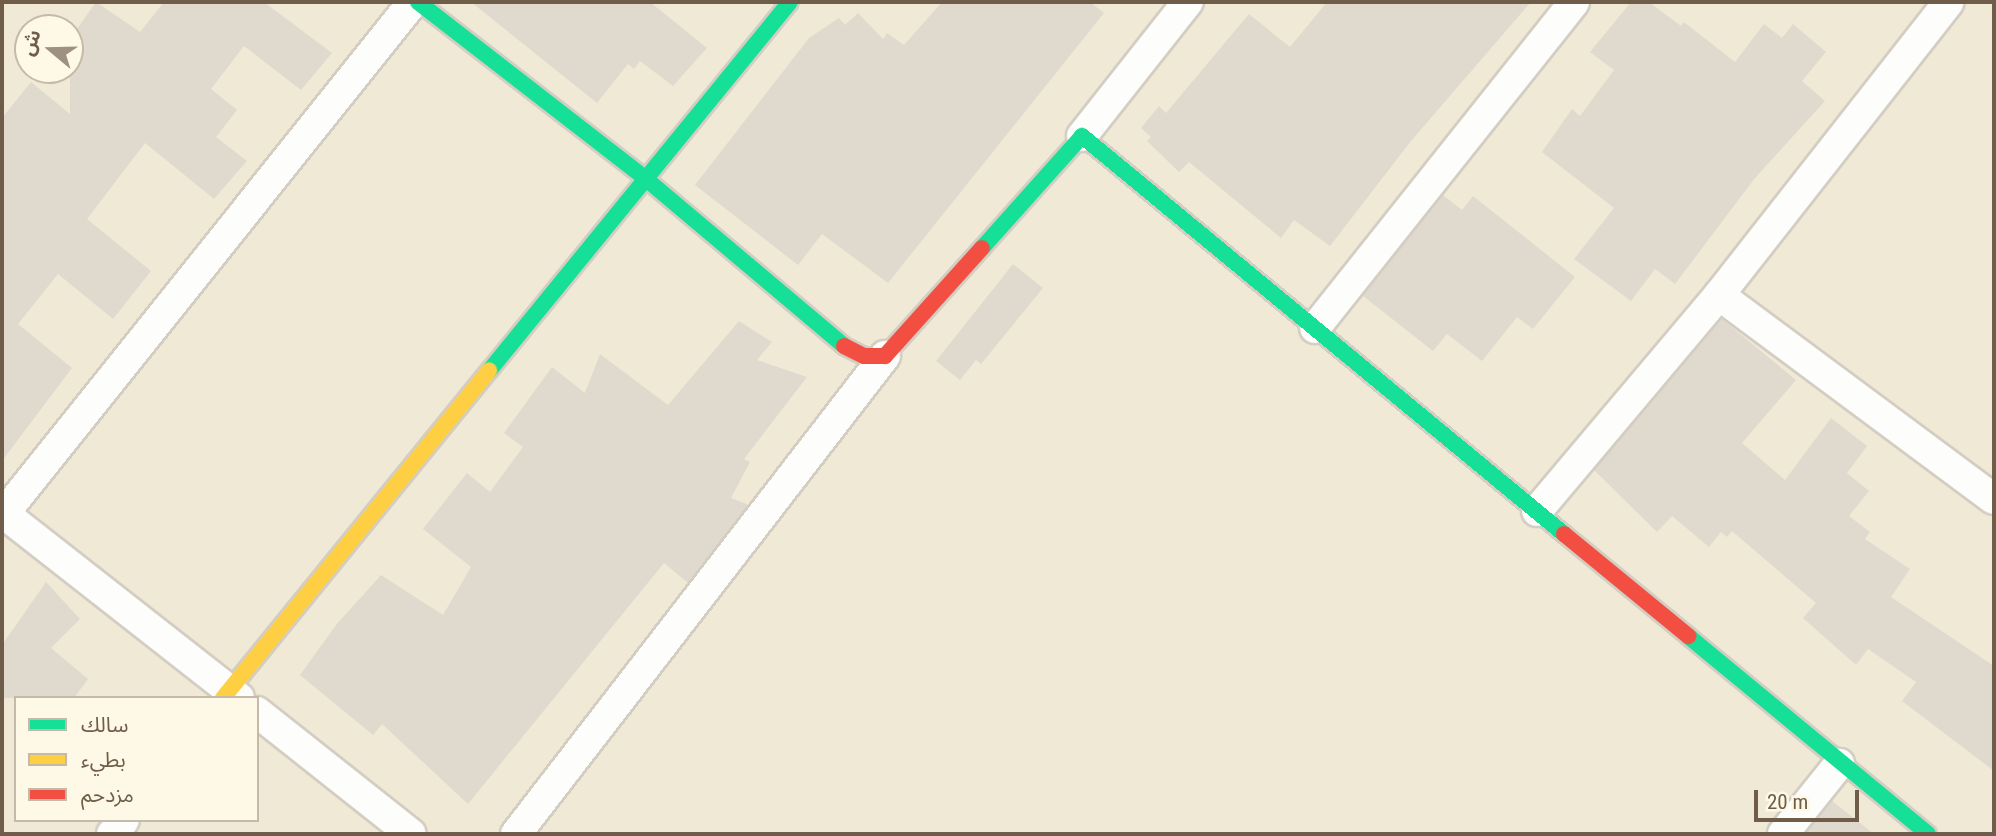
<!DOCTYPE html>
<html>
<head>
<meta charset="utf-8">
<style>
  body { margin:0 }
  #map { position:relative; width:1996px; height:836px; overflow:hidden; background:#f4f2e6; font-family:"Roboto Condensed","Noto Sans Arabic",sans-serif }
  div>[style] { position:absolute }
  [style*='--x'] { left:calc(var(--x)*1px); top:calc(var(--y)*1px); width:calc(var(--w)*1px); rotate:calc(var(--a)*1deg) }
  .residential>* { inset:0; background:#f0e9d6 }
  .building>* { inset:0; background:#e0dace }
  .roads { filter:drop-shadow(2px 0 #d3cdc2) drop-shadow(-2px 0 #d3cdc2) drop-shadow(0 2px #d3cdc2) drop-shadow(0 -2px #d3cdc2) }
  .street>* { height:30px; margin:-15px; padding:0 15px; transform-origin:15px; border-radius:15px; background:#fdfdfb }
  .fast>* { height:16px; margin:-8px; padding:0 8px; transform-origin:8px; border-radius:8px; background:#16e098 }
  .slow>* { height:16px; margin:-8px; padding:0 8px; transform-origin:8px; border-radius:8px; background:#ffcf43 }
  .jam>* { height:16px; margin:-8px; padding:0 8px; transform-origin:8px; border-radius:8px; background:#f24e42 }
  span { translate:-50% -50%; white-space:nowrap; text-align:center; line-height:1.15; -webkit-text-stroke:5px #fef8e6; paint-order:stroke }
  .frame { position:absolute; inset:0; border:4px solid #705d49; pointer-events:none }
  .legend { position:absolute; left:14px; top:696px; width:245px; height:126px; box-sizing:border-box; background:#fef8e6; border:2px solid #c5baa7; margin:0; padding:9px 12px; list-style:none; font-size:21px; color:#705d49 }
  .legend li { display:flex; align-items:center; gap:14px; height:35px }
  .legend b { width:35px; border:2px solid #c5baa7 }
  .north { position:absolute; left:14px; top:14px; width:70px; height:70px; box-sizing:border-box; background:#fef8e6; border:2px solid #c5baa7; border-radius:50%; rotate:289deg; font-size:19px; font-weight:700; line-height:28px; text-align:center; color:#705d49 }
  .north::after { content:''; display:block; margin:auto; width:24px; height:32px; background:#9e9180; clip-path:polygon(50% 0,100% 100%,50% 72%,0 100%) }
  .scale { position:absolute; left:1754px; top:790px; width:105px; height:32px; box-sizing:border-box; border:4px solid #705d49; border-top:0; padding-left:9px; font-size:21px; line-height:24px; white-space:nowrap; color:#705d49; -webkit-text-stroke:5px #fef8e6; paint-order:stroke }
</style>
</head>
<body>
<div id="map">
  <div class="residential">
    <div style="clip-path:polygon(evenodd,2px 2px,1994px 2px,1994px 834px,2px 834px,2px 2px,28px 28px,70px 28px,70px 70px,28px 70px,28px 28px,2px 2px,16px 698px,257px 698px,257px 820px,16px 820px,16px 698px)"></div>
  </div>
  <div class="building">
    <div style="clip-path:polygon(96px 2px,140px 32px,164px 2px,264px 2px,332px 53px,301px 90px,244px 46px,211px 89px,237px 110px,216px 137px,247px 161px,214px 199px,145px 143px,87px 219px,151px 271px,113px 319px,58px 274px,18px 324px,72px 368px,2px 461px,2px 118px,31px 82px,70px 114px,70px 39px)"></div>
    <div style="clip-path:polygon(471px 2px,650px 2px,707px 48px,673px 86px,640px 61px,634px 69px,628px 64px,597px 103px)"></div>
    <div style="clip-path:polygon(942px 2px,1090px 2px,1104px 13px,888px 283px,822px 234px,798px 265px,695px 185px,809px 38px,839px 18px,845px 25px,858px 13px,883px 39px,887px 33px,904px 45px)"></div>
    <div style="clip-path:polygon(1327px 2px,1531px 2px,1411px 141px,1330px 246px,1294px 220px,1281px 238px,1189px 162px,1179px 172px,1147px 141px,1151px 137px,1141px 128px,1159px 106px,1166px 113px,1249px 14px,1290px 47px)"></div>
    <div style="clip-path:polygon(1631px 2px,1649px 2px,1681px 26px,1684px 22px,1735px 62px,1764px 24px,1782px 38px,1793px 24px,1826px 52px,1802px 81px,1825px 101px,1755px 178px,1675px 284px,1655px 269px,1631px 301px,1574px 259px,1614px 208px,1542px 152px,1572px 109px,1580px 116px,1614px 70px,1590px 52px)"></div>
    <div style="clip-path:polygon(1443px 195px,1462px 210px,1473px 196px,1575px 277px,1533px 329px,1517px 317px,1482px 361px,1447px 334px,1433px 351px,1363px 296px)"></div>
    <div style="clip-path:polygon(1013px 264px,1043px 288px,981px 364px,976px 360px,960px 380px,936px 361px)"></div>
    <div style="clip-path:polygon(1722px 319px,1796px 380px,1742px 443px,1785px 480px,1831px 418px,1867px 446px,1847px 473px,1869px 491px,1849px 516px,1870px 532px,1865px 539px,1910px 569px,1891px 597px,1994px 666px,1994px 771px,1902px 701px,1916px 682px,1868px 649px,1856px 665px,1803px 618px,1816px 603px,1732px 531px,1727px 537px,1721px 532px,1709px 547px,1672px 516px,1657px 532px,1594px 470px)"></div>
    <div style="clip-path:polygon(739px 321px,772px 342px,757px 360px,807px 377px,744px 459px,750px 462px,731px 498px,747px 504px,746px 508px,688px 583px,664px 563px,468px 804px,382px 724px,373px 735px,300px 675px,336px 625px,381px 575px,443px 615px,471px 567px,423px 529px,467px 473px,490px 492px,523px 447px,504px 433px,552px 367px,585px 393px,600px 354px,668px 405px)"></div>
    <div style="clip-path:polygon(46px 582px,80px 619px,51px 648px,88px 679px,74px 698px,2px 698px,2px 645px)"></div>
    <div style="clip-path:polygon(1832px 801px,1874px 834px,1805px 834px)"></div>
  </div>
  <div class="roads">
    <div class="street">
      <div style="--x:1082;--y:136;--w:171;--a:-51.7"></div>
      <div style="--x:1719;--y:295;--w:342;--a:36.6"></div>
      <div style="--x:1315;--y:328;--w:416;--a:-51.5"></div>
      <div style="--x:1537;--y:511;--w:282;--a:-49.9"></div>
      <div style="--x:1719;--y:295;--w:372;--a:-51.9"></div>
      <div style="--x:2;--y:512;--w:301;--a:38.1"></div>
      <div style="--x:2;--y:516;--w:658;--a:-51.35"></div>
      <div style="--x:257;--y:712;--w:196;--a:38.4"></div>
      <div style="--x:112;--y:834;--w:18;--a:-49"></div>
      <div style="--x:516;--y:834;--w:604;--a:-52.33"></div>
      <div style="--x:1783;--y:834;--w:90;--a:-51.3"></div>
    </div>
    <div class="fast">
      <div style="--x:418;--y:2;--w:289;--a:37.8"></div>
      <div style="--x:646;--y:179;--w:259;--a:40.1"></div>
      <div style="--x:982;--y:248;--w:150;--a:-48.2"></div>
      <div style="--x:1082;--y:136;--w:625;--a:39.55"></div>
      <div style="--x:489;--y:371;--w:476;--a:-50.8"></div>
      <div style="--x:1688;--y:636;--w:311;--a:39.5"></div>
    </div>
    <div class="slow">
      <div style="--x:223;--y:698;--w:422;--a:-50.9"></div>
    </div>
    <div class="jam">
      <div style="--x:844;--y:346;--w:22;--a:27"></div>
      <div style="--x:864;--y:356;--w:21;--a:0"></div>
      <div style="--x:885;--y:356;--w:145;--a:-48.1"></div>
      <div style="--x:1564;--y:534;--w:161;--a:39.4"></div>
    </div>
  </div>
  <div class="frame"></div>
  <ul class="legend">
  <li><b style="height:9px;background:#16e098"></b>سالك</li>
  <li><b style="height:9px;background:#ffcf43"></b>بطيء</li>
  <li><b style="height:9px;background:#f24e42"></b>مزدحم</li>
  </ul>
  <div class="north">ش</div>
  <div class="scale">20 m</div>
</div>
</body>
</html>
